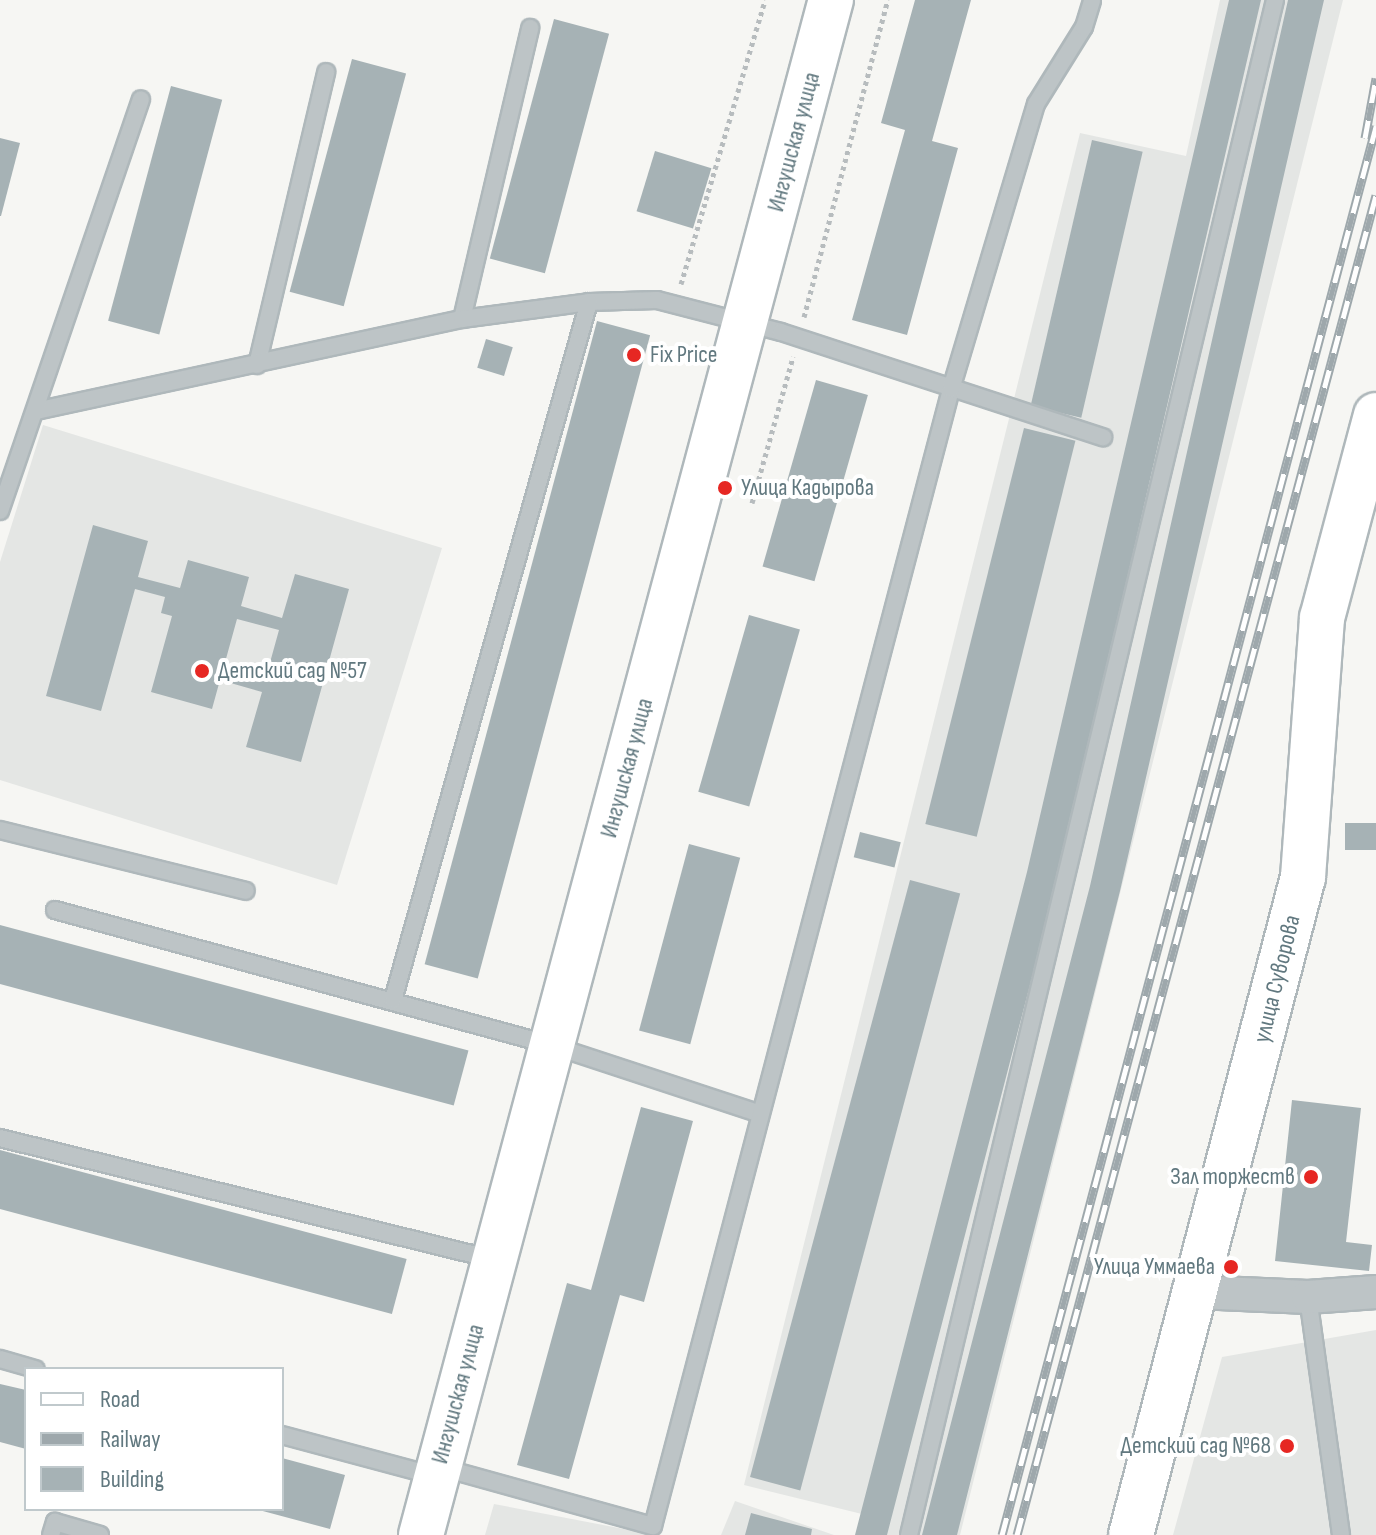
<!DOCTYPE html>
<html>
<head>
<meta charset="utf-8">
<style>
  body { margin:0 }
  #map { position:relative; width:1376px; height:1535px; overflow:hidden; background:#f6f6f3; font-family:"Sofia Sans Condensed",sans-serif }
  div>[style] { position:absolute }
  [style*='--x'] { left:calc(var(--x)*1px); top:calc(var(--y)*1px); width:calc(var(--w)*1px); rotate:calc(var(--a)*1deg) }
  .built>* { inset:0; background:#e4e6e4 }
  .building>* { inset:0; background:#a6b2b5; transform-origin:0 0 }
  .path>* { height:5px; margin-top:-2.5px; transform-origin:0; background:repeating-linear-gradient(90deg,#b7bcbe 0 4px,transparent 0 8px) }
  .roads { filter:drop-shadow(2px 0 #afb8bb) drop-shadow(-2px 0 #afb8bb) drop-shadow(0 2px #afb8bb) drop-shadow(0 -2px #afb8bb) }
  .lane>* { height:16px; margin:-8px; padding:0 8px; transform-origin:8px; border-radius:8px; background:#bdc4c6 }
  .street>* { height:32px; margin:-16px; padding:0 16px; transform-origin:16px; border-radius:16px; background:#bdc4c6 }
  .secondary>* { height:44px; margin:-22px; padding:0 22px; transform-origin:22px; border-radius:22px; background:#fff }
  .rail>* { height:9px; margin-top:-4.5px; transform-origin:0; background:repeating-linear-gradient(90deg,#fff 0 18px,#9ea8ac 0 36px); box-sizing:border-box; border-block:2px solid #9ea8ac }
  .dots>* { width:22px; height:22px; translate:-50% -50%; box-sizing:border-box; border:4px solid #fff; border-radius:50% }
  span { translate:-50% -50%; white-space:nowrap; text-align:center; line-height:1.15; -webkit-text-stroke:8px #fff; paint-order:stroke }
  .street-label { font-size:24px; color:#61787f }
  .poi-label { font-size:24px; color:#61787f }
  .left { translate:0 -50%; text-align:left }
  .right { translate:-100% -50%; text-align:right }
  .legend { position:absolute; left:24px; top:1367px; width:260px; height:144px; box-sizing:border-box; background:#fff; border:2px solid #c0c9cc; margin:0; padding:10px 14px; list-style:none; font-size:24px; color:#61787f }
  .legend li { display:flex; align-items:center; gap:16px; height:40px }
  .legend b { width:40px; border:2px solid #c0c9cc }
</style>
</head>
<body>
<div id="map">
  <div class="built">
    <div style="clip-path:polygon(1220px 0,1343px 0,960px 1535px,857px 1535px,862px 1514px,744px 1485px,1080px 133px,1186px 156px)"></div>
    <div style="clip-path:polygon(43px 425px,442px 548px,337px 885px,0 780px,0 562px)"></div>
    <div style="clip-path:polygon(1376px 1330px,1376px 1535px,1173px 1535px,1222px 1357px)"></div>
    <div style="clip-path:polygon(735px 1501px,834px 1535px,721px 1535px)"></div>
    <div style="clip-path:polygon(494px 1504px,655px 1535px,485px 1535px)"></div>
  </div>
  <div class="building">
    <div style="clip-path:polygon(915px 0,971px 0,932px 141px,958px 148px,907px 335px,852px 320px,905px 130px,881px 123px)"></div>
    <div style="clip-path:polygon(1229px 0,1261px 0,1058px 877px,887px 1535px,855px 1535px,1027px 872px)"></div>
    <div style="clip-path:polygon(1288px 0,1324px 0,1120px 891px,957px 1535px,922px 1535px,1090px 886px)"></div>
    <div style="left:554px;top:19px;width:57px;height:248px;rotate:15deg"></div>
    <div style="left:352px;top:59px;width:56px;height:241px;rotate:15deg"></div>
    <div style="left:171px;top:86px;width:53px;height:243px;rotate:15deg"></div>
    <div style="clip-path:polygon(0 138px,20px 143px,1px 216px,0 216px)"></div>
    <div style="left:1092px;top:140px;width:52px;height:273px;rotate:13deg"></div>
    <div style="left:655px;top:151px;width:59px;height:63px;rotate:17deg"></div>
    <div style="left:597px;top:321px;width:55px;height:666px;rotate:15deg"></div>
    <div style="left:486px;top:339px;width:28px;height:30px;rotate:17deg"></div>
    <div style="left:816px;top:380px;width:54px;height:194px;rotate:16deg"></div>
    <div style="left:1024px;top:428px;width:53px;height:408px;rotate:14deg"></div>
    <div style="clip-path:polygon(evenodd,93px 525px,148px 541px,138px 577px,180px 588px,188px 560px,249px 577px,241px 606px,282px 618px,295px 574px,349px 589px,301px 762px,246px 747px,262px 692px,220px 680px,212px 709px,151px 692px,172px 616px,161px 613px,165px 597px,135px 589px,101px 711px,46px 696px,93px 525px,237px 619px,279px 630px,266px 677px,224px 666px,237px 619px)"></div>
    <div style="left:749px;top:615px;width:53px;height:184px;rotate:16deg"></div>
    <div style="left:1376px;top:823px;width:27px;height:31px;rotate:90deg"></div>
    <div style="left:860px;top:832px;width:42px;height:26px;rotate:14deg"></div>
    <div style="left:689px;top:844px;width:53px;height:193px;rotate:15deg"></div>
    <div style="left:910px;top:880px;width:52px;height:618px;rotate:15deg"></div>
    <div style="left:0;top:925px;width:485px;height:57px;rotate:15deg"></div>
    <div style="clip-path:polygon(1292px 1100px,1361px 1108px,1346px 1242px,1372px 1245px,1369px 1271px,1275px 1261px)"></div>
    <div style="clip-path:polygon(641px 1107px,693px 1121px,644px 1302px,620px 1295px,569px 1479px,517px 1465px,567px 1283px,591px 1290px)"></div>
    <div style="left:0;top:1150px;width:421px;height:57px;rotate:15deg"></div>
    <div style="clip-path:polygon(0 1384px,26px 1390px,26px 1449px,0 1442px)"></div>
    <div style="clip-path:polygon(282px 1458px,345px 1475px,330px 1529px,259px 1510px,282px 1509px)"></div>
    <div style="clip-path:polygon(751px 1513px,812px 1529px,811px 1535px,745px 1535px)"></div>
  </div>
  <div class="path">
    <div style="--x:681;--y:284;--w:296;--a:-73.5"></div>
    <div style="--x:804;--y:317;--w:328;--a:-75.2"></div>
    <div style="--x:752;--y:503;--w:152;--a:-74.3"></div>
  </div>
  <div class="roads">
    <div class="lane">
      <div style="--x:462;--y:319;--w:299;--a:-76.8"></div>
      <div style="--x:257;--y:365;--w:301;--a:-76.7"></div>
      <div style="--x:36;--y:411;--w:436;--a:-12.2"></div>
      <div style="--x:462;--y:319;--w:128;--a:-7.6"></div>
      <div style="--x:589;--y:302;--w:68;--a:-1.7"></div>
      <div style="--x:657;--y:300;--w:128;--a:14.5"></div>
      <div style="--x:781;--y:332;--w:339;--a:18.1"></div>
      <div style="--x:0;--y:511;--w:435;--a:-71.1"></div>
      <div style="--x:0;--y:830;--w:253;--a:13.9"></div>
      <div style="--x:55;--y:910;--w:514;--a:15.23"></div>
      <div style="--x:551;--y:1045;--w:218;--a:18.2"></div>
      <div style="--x:393;--y:1000;--w:725;--a:-74.32"></div>
      <div style="--x:0;--y:1138;--w:507;--a:13.82"></div>
      <div style="--x:1308;--y:1297;--w:240;--a:82.1"></div>
      <div style="--x:0;--y:1359;--w:37;--a:16"></div>
      <div style="--x:282;--y:1435;--w:158;--a:15"></div>
      <div style="--x:440;--y:1467;--w:221;--a:15.5"></div>
      <div style="--x:653;--y:1526;--w:1175;--a:-75.31"></div>
      <div style="--x:951;--y:389;--w:297;--a:-73.4"></div>
      <div style="--x:1036;--y:104;--w:91;--a:-58.1"></div>
      <div style="--x:1084;--y:27;--w:28;--a:-73"></div>
      <div style="--x:51;--y:1535;--w:14;--a:-73"></div>
      <div style="--x:55;--y:1522;--w:47;--a:16.1"></div>
      <div style="--x:909;--y:1535;--w:1578;--a:-76.59"></div>
    </div>
    <div class="street">
      <div style="--x:1197;--y:1292;--w:111;--a:2.6"></div>
      <div style="--x:1308;--y:1297;--w:68;--a:-4.2"></div>
    </div>
    <div class="secondary">
      <div style="--x:421;--y:1535;--w:1589;--a:-75.05"></div>
      <div style="--x:1131;--y:1535;--w:680;--a:-75.35"></div>
      <div style="--x:1303;--y:877;--w:260;--a:-85.8"></div>
      <div style="--x:1322;--y:618;--w:210;--a:-75.1"></div>
    </div>
  </div>
  <div class="rail">
    <div style="--x:1365;--y:138;--w:61;--a:-79.6"></div>
    <div style="--x:1002;--y:1535;--w:1458;--a:-75.13"></div>
    <div style="--x:1017;--y:1535;--w:1387;--a:-75"></div>
  </div>
  <div class="dots">
    <div style="left:634px;top:355px;background:#e62723"></div>
    <div style="left:725px;top:488px;background:#e62723"></div>
    <div style="left:202px;top:671px;background:#e62723"></div>
    <div style="left:1311px;top:1177px;background:#e62723"></div>
    <div style="left:1231px;top:1267px;background:#e62723"></div>
    <div style="left:1287px;top:1446px;background:#e62723"></div>
  </div>
  <div class="street-label">
    <span style="left:794px;top:142px;rotate:-75deg">Ингушская улица</span>
    <span style="left:627px;top:768px;rotate:-75deg">Ингушская улица</span>
    <span style="left:1277px;top:979px;rotate:-76deg">улица Суворова</span>
    <span style="left:458px;top:1394px;rotate:-75deg">Ингушская улица</span>
  </div>
  <div class="poi-label">
    <span class="left" style="left:650px;top:355px">Fix Price</span>
    <span class="left" style="left:741px;top:488px">Улица Кадырова</span>
    <span class="left" style="left:218px;top:671px">Детский сад №57</span>
    <span class="right" style="left:1295px;top:1177px">Зал торжеств</span>
    <span class="right" style="left:1215px;top:1267px">Улица Уммаева</span>
    <span class="right" style="left:1271px;top:1446px">Детский сад №68</span>
  </div>
  <ul class="legend">
  <li><b style="height:10px;background:#fff"></b>Road</li>
  <li><b style="height:10px;background:#9ea8ac"></b>Railway</li>
  <li><b style="height:22px;background:#a6b2b5"></b>Building</li>
  </ul>
</div>
</body>
</html>
